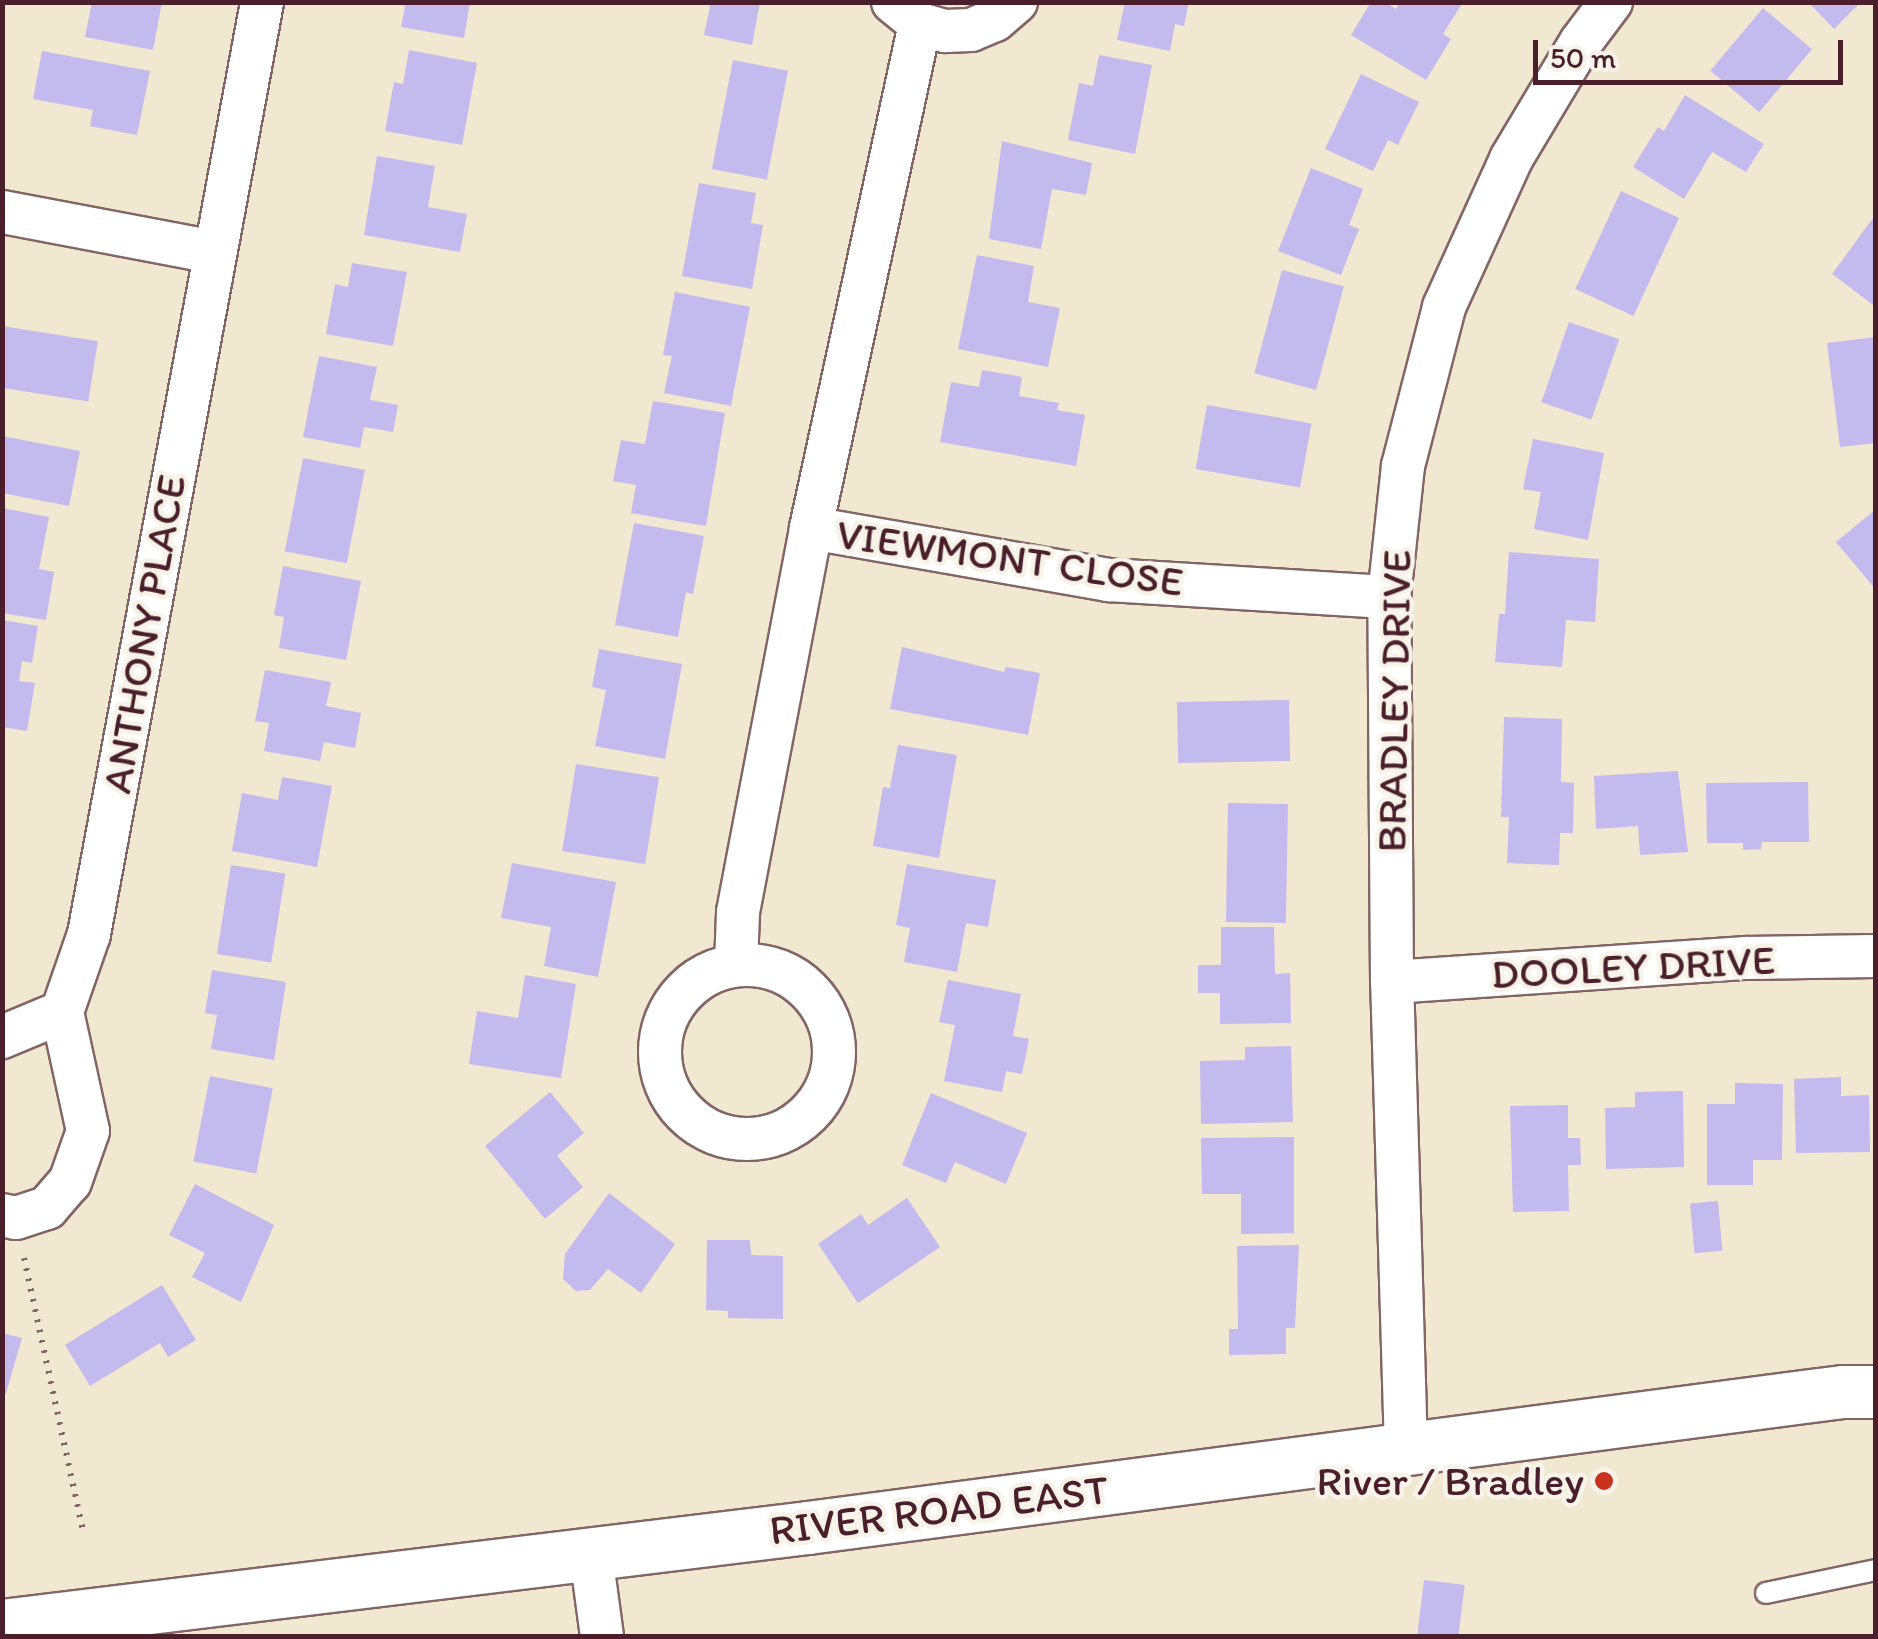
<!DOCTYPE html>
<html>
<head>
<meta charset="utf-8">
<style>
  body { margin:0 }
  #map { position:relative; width:1878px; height:1639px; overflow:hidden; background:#f1e8d1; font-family:Itim,sans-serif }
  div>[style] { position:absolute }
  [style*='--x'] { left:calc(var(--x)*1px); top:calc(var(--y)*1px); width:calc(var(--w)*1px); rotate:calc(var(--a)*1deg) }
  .building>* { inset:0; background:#c3baee; transform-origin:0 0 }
  .path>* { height:6px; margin-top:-3px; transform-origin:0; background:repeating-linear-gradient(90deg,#846565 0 2.5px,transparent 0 10.5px) }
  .roads { filter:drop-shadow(2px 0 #846565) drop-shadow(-2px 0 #846565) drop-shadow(0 2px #846565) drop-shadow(0 -2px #846565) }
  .service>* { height:20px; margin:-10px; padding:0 10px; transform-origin:10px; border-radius:10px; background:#fff }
  .minor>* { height:42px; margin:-21px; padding:0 21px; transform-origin:21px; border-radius:21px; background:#fff }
  .minor>.ring { margin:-21px; padding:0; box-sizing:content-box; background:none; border:42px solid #fff; border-radius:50% }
  .tertiary>* { height:52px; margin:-26px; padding:0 26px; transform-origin:26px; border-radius:26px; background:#fff }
  .dots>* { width:28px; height:28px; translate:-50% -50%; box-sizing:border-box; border:5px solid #f7f3e8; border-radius:50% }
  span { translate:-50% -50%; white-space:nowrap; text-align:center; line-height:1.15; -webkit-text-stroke:9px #f7f3e8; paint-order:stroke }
  .street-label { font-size:42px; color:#4a1f2b }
  .poi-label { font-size:42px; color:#4a1f2b }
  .right { translate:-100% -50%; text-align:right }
  .frame { position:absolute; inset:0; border:5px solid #4a1f2b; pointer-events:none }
  .scale { position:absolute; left:1533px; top:40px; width:310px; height:45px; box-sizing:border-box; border:5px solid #4a1f2b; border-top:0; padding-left:12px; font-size:30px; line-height:35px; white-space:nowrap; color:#4a1f2b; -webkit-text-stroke:8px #f7f3e8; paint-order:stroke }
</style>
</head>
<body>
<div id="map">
  <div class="building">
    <div style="clip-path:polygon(92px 2px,162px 2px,153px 50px,85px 37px)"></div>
    <div style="clip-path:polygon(406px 2px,470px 2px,464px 38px,401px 27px)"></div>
    <div style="clip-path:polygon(711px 2px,760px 2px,752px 45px,704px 35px)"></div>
    <div style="clip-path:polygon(1125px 2px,1189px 2px,1184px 26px,1175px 24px,1170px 51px,1117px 40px)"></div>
    <div style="clip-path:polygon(1371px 2px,1384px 2px,1396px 9px,1400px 2px,1463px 2px,1443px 34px,1451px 39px,1426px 80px,1351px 35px)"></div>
    <div style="clip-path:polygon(1808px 2px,1861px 2px,1834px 29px)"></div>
    <div style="left:1763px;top:8px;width:64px;height:82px;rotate:40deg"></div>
    <div style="clip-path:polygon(409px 50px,477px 63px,462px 145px,385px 131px,394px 82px,403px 84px)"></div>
    <div style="clip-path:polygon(42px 51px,150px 71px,137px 135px,90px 126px,93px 110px,33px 99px)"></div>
    <div style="clip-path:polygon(1099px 55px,1152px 65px,1135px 154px,1068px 140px,1079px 83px,1093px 86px)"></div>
    <div style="left:733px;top:60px;width:56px;height:111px;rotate:11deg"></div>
    <div style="clip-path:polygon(1361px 74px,1419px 102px,1398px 145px,1388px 140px,1373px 171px,1325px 149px)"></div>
    <div style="clip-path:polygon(1685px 95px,1764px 144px,1746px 172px,1712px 152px,1684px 199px,1633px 167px,1658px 127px,1664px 131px)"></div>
    <div style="clip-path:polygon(1002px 141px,1092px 163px,1086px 195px,1052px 189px,1041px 249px,989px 239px)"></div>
    <div style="clip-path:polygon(377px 156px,435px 166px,428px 207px,467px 214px,460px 252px,364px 235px)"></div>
    <div style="clip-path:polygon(1311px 168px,1363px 189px,1349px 225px,1359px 229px,1341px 275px,1278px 251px)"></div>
    <div style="clip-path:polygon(699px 183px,756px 193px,751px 223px,763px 225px,752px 289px,682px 276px)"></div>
    <div style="left:1621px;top:191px;width:64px;height:108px;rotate:25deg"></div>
    <div style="clip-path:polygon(1876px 214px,1876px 307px,1832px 274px)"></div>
    <div style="clip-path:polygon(977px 255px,1034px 266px,1028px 302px,1060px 308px,1048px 367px,958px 349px)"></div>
    <div style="clip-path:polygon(352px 263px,407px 272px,393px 346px,326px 334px,335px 284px,348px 287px)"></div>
    <div style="left:1282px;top:270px;width:64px;height:107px;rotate:15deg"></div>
    <div style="clip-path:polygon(675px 292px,750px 307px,731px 406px,664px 393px,672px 356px,663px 355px)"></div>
    <div style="left:1569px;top:322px;width:53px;height:85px;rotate:19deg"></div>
    <div style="left:2px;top:326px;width:97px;height:61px;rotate:9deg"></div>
    <div style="clip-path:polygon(1876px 337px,1876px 443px,1840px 447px,1827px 343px)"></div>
    <div style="clip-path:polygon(319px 356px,377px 367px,370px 400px,398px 405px,393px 432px,364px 427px,360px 448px,303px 437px)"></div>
    <div style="clip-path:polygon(982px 370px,1022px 377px,1019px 396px,1059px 403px,1057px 410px,1085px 415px,1076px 466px,940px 442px,951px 382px,979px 387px)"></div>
    <div style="clip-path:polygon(653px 401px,725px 413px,706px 526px,631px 513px,636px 485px,613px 481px,621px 440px,645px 444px)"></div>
    <div style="left:1207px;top:405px;width:106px;height:65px;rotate:10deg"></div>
    <div style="clip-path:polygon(2px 436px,80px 451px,69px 506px,2px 493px)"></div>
    <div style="clip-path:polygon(1533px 439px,1604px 453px,1588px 540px,1534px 529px,1541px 492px,1523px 489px)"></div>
    <div style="left:303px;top:458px;width:63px;height:95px;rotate:11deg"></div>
    <div style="clip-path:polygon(2px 508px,49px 517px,39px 569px,54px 572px,46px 620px,2px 613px)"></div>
    <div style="clip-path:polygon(1876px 509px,1876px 590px,1836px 542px)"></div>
    <div style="clip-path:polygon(634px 523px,704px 536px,693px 594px,686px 592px,678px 637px,615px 625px)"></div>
    <div style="clip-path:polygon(1509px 552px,1599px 559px,1595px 622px,1566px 620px,1562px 667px,1495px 662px,1499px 614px,1505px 614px)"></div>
    <div style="clip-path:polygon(283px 566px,361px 581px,346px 660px,279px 648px,284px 617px,274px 615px)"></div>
    <div style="clip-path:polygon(2px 620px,38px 626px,32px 663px,22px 661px,19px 681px,35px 683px,27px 731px,2px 727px)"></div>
    <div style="clip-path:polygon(902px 647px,1004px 672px,1006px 667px,1040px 673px,1028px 735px,890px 709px)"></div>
    <div style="clip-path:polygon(599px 649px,682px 664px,665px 759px,595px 746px,606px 690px,592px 687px)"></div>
    <div style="clip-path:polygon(265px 670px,331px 682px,326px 706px,361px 713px,355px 748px,324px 742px,320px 761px,264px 751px,269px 723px,255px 721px)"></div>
    <div style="left:1289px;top:700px;width:61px;height:112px;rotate:89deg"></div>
    <div style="clip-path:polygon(1504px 717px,1562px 719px,1561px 782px,1574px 783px,1573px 833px,1560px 833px,1559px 865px,1507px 863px,1509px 817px,1501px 817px)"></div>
    <div style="clip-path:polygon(898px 745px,957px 755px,939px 858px,873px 846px,883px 787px,890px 788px)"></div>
    <div style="left:576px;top:764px;width:84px;height:88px;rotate:9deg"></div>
    <div style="clip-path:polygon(1678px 771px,1688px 852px,1640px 855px,1638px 826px,1596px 829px,1594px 776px)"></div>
    <div style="clip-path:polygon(282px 777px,332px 786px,317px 867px,232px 851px,242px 793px,278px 800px)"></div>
    <div style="clip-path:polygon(1808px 782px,1809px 842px,1762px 842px,1761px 849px,1743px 850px,1743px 843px,1707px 843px,1706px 783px)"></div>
    <div style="left:1228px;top:803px;width:60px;height:119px;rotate:1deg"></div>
    <div style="clip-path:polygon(512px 863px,616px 882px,598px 977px,544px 966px,551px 927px,501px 918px)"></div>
    <div style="clip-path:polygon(907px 864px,996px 880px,988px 927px,966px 923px,957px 972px,904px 962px,910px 928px,896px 925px)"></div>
    <div style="left:231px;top:865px;width:55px;height:90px;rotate:9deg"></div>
    <div style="clip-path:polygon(1221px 927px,1274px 927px,1275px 974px,1290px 973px,1291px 1023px,1220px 1024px,1220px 993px,1198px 993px,1198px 965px,1221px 965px)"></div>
    <div style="clip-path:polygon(212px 970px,286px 982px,274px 1060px,211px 1049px,217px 1015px,205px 1013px)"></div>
    <div style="clip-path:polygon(525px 975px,576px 984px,561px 1078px,469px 1064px,477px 1011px,518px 1018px)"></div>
    <div style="clip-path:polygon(948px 980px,1021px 994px,1013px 1036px,1029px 1039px,1022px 1074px,1006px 1071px,1002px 1092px,944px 1081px,955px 1025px,939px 1022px)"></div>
    <div style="clip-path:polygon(1291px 1046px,1293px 1122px,1201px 1124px,1200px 1061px,1245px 1060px,1245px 1047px)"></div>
    <div style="left:210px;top:1076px;width:64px;height:87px;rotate:11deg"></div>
    <div style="clip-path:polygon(1841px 1077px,1841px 1096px,1869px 1095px,1870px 1152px,1796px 1153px,1794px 1079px)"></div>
    <div style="clip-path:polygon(1735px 1083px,1783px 1084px,1782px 1160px,1753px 1160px,1753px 1185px,1707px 1185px,1707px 1104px,1735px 1104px)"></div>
    <div style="clip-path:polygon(1683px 1091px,1684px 1167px,1606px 1169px,1605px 1108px,1635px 1107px,1635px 1092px)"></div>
    <div style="clip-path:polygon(550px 1092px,584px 1133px,557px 1156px,583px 1187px,545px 1219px,485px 1146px)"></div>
    <div style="clip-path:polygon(931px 1093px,1027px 1133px,1006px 1184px,955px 1162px,946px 1183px,902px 1165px)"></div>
    <div style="clip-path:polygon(1568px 1105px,1568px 1138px,1580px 1138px,1581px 1165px,1568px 1165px,1569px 1211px,1513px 1212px,1510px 1106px)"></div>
    <div style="clip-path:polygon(1294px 1137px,1294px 1233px,1241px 1234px,1241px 1194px,1202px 1194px,1201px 1138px)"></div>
    <div style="clip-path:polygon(195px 1184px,274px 1225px,241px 1302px,192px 1277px,205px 1253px,169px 1235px)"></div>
    <div style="clip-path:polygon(609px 1193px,675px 1244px,641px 1293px,608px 1269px,590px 1290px,576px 1291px,563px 1279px,565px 1254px)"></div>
    <div style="clip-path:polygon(907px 1198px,940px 1247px,858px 1303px,818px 1244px,861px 1214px,868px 1225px)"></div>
    <div style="left:1718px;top:1201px;width:50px;height:28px;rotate:85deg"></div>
    <div style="clip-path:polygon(707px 1240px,750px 1240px,751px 1255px,783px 1256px,783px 1319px,728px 1318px,728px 1311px,706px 1310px)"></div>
    <div style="clip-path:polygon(1299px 1245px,1295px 1328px,1286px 1328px,1286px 1354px,1229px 1355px,1229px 1329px,1238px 1329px,1237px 1246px)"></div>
    <div style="clip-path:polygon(162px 1285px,196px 1340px,168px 1357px,160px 1343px,90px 1386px,65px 1345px)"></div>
    <div style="clip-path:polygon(2px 1333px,22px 1338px,4px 1400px,2px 1400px)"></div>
    <div style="left:1424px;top:1580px;width:41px;height:56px;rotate:7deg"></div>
  </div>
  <div class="path">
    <div style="--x:24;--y:1258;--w:279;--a:77.8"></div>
  </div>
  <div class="roads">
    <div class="service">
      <div style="--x:1766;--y:1593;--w:112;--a:-11.8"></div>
    </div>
    <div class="minor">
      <div style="--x:893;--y:2;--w:35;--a:39"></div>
      <div style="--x:920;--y:24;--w:26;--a:16"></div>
      <div style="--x:945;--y:31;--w:26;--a:-2"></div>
      <div style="--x:971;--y:30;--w:26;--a:-23"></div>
      <div style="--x:995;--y:20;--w:28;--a:-41"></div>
      <div style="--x:2;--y:212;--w:216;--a:10.7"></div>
      <div style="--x:811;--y:528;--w:303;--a:9.9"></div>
      <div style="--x:1109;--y:580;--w:281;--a:3.5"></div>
      <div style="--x:736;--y:965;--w:53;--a:-87.8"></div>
      <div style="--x:738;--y:912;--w:391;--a:-79.2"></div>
      <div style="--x:811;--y:528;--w:516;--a:-77.8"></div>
      <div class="ring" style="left:660px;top:965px;width:132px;height:132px"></div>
      <div style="--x:1392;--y:982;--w:355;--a:-3.9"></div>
      <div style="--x:1746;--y:958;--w:130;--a:-0.9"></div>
      <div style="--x:2;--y:1037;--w:65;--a:-22.6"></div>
      <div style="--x:2;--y:1215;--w:14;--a:12"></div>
      <div style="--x:16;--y:1218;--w:33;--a:-18"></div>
      <div style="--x:47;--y:1208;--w:35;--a:-49"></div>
      <div style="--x:70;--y:1182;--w:54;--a:-70.6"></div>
      <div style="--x:88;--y:1131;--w:122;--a:-102.3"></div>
      <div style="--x:62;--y:1012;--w:83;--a:-70.9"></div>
      <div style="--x:89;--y:934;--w:948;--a:-79.48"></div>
      <div style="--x:1406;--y:1449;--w:467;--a:-91.7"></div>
      <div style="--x:1392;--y:982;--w:385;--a:-90.4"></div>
      <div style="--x:1389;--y:597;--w:132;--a:-83.9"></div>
      <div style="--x:1403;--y:466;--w:164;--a:-75.5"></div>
      <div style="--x:1444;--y:307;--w:162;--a:-65.6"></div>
      <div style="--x:1511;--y:159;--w:136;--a:-59.1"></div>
      <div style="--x:1581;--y:42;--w:50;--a:-53.1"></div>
      <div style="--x:591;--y:1555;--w:82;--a:82.3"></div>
    </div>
    <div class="tertiary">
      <div style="--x:2;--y:1626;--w:812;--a:-6.93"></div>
      <div style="--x:808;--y:1528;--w:1044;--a:-7.49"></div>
      <div style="--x:1843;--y:1392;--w:33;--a:0"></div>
    </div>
  </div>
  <div class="dots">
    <div style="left:1604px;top:1481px;background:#c8321e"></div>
  </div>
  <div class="street-label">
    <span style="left:1010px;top:558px;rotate:8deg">VIEWMONT CLOSE</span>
    <span style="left:144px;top:634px;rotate:-80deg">ANTHONY PLACE</span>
    <span style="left:1394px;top:701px;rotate:-89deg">BRADLEY DRIVE</span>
    <span style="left:1633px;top:967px;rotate:-3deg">DOOLEY DRIVE</span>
    <span style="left:939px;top:1510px;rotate:-7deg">RIVER ROAD EAST</span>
  </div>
  <div class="poi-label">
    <span class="right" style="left:1584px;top:1481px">River / Bradley</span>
  </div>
  <div class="frame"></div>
  <div class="scale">50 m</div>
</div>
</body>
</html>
